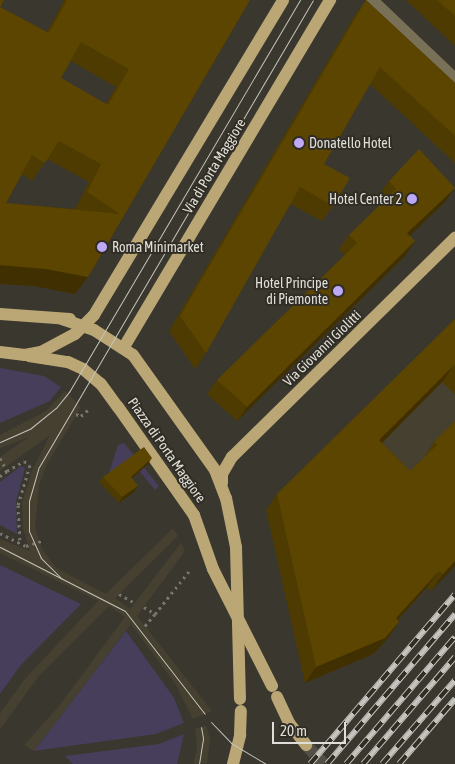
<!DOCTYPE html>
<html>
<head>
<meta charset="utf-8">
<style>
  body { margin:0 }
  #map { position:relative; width:455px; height:764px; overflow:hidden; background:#3a372e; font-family:"Asap Condensed",sans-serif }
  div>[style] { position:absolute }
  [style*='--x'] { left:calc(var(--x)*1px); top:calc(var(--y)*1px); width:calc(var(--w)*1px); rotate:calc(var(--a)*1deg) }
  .built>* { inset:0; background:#464031 }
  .green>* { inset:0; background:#463e5b }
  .major-tunnel>* { height:12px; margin-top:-6px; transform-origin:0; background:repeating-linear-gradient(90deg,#535048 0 12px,transparent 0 18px) }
  .path>* { height:3px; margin-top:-1.5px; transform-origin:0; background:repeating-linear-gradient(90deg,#77756d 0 2.5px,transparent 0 6.5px) }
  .minor>* { height:12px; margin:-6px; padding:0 6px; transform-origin:6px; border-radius:6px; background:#797058 }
  .major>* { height:12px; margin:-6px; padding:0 6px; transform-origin:6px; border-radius:6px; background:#bba776 }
  .tram>* { height:1px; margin:-0.5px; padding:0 0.5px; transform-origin:0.5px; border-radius:0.5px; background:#c6c4be }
  .rail>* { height:5.5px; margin-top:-2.75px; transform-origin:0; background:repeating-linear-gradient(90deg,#302d24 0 11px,#c6c4be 0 22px); box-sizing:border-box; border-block:1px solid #c6c4be }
  .wall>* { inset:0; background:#4e3b01 }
  .shaded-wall>* { inset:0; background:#403001 }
  .building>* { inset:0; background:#5b4501 }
  .dots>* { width:14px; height:14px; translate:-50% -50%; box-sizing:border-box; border:2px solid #302d24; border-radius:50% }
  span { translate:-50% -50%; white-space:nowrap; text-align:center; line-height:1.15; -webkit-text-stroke:4px #302d24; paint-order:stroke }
  .poi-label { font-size:14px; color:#e0ded8 }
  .left { translate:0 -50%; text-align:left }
  .right { translate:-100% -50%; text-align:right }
  .street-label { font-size:14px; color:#e0ded8 }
  .scale { position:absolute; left:272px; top:722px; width:74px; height:22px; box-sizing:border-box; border:2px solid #e0ded8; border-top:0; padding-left:6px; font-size:15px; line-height:18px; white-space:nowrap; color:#e0ded8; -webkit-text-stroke:4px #302d24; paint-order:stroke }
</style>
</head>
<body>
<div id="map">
  <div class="built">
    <div style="clip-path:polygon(455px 323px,455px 501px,307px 469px)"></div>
    <div style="clip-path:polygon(65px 391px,81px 407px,47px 464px,39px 485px,35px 527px,42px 549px,56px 568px,106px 594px,173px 528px,178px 536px,115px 598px,130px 609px,181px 543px,185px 551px,137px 616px,212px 711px,193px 719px,176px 685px,131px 624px,34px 751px,24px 745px,59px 706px,125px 617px,109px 606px,39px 676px,0 729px,0 713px,24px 680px,98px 601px,0 553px,0 539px,30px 551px,23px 528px,22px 503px,32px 471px,50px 435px,0 471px,0 457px,29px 437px,0 448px,0 435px,46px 411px)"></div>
    <div style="clip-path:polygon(206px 725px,210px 739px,207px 763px,193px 764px,197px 748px,195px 729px)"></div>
  </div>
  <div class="green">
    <div style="clip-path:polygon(0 368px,44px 376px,61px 387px,50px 401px,0 423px)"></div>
    <div style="clip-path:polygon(124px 443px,159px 486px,155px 490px,131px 461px,109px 473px,118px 445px)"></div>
    <div style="clip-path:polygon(21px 466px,25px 468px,16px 502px,17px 534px,0 525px,0 482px)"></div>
    <div style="clip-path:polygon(0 565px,81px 604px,20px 666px,0 694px)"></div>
    <div style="clip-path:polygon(126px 631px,174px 698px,184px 723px,156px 734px,34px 751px)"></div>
    <div style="clip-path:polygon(184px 734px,177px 764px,73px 764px,65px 756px,159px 744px)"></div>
  </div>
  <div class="major-tunnel">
    <div style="--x:306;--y:745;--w:26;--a:47"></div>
  </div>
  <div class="path">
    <div style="--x:76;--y:414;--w:5;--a:22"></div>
    <div style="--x:81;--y:416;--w:9;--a:-41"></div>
    <div style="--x:0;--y:458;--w:15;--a:62"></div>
    <div style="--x:7;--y:471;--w:9;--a:144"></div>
    <div style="--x:7;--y:471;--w:20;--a:-30"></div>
    <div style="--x:24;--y:461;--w:7;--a:34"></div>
    <div style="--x:30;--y:465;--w:42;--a:106.7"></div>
    <div style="--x:18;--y:505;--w:38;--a:87"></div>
    <div style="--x:0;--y:533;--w:29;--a:27"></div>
    <div style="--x:26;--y:546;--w:19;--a:-18"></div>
    <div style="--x:119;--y:594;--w:18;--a:29"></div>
    <div style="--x:144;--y:607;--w:13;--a:32"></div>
    <div style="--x:155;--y:614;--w:16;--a:130"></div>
    <div style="--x:155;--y:614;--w:56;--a:-51.5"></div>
  </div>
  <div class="minor">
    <div style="--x:372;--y:0;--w:115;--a:43.6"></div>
  </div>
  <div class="major">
    <div style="--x:0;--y:314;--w:70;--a:4.1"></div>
    <div style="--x:62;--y:319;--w:34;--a:19"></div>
    <div style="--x:94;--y:330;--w:46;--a:32.7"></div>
    <div style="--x:133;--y:355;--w:141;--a:54.5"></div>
    <div style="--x:215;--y:470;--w:30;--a:69"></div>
    <div style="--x:226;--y:498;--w:50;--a:78.5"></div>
    <div style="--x:236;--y:547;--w:152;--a:88.5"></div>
    <div style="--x:124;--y:347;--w:404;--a:-59.3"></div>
    <div style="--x:0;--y:352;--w:25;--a:7"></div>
    <div style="--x:25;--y:355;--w:16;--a:-11"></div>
    <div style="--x:41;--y:352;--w:38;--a:-28"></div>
    <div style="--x:75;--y:334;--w:27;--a:-45"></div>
    <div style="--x:94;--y:315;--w:367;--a:-59"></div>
    <div style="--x:29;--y:356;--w:39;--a:9"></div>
    <div style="--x:68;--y:362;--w:17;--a:25"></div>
    <div style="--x:83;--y:369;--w:23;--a:40"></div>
    <div style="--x:101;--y:384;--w:29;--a:54"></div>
    <div style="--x:118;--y:407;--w:132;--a:54.9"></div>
    <div style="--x:194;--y:515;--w:57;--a:70.6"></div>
    <div style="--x:213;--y:569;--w:131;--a:63.2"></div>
    <div style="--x:222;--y:483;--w:9;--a:-90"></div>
    <div style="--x:222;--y:474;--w:20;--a:-60"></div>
    <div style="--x:232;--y:457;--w:313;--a:-44.5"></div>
    <div style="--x:277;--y:697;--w:29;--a:65"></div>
    <div style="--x:289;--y:723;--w:28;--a:52"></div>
    <div style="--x:233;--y:764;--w:30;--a:-76"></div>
    <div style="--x:240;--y:735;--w:24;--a:-88"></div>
  </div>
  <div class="tram">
    <div style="--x:0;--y:442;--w:34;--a:-24"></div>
    <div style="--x:31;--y:428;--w:32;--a:-39"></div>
    <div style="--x:56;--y:408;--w:21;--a:-51"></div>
    <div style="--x:69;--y:392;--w:455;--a:-59.5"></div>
    <div style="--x:0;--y:547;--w:140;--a:27.1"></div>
    <div style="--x:125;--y:611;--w:130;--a:52.2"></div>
    <div style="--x:62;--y:579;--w:30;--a:-135"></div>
    <div style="--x:41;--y:558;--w:30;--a:-114"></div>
    <div style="--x:29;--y:531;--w:30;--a:-90"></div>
    <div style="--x:29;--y:501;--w:35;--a:-74"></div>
    <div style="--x:39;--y:467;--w:541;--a:-59.6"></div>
    <div style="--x:211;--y:722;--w:29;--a:46"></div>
    <div style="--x:231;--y:743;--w:41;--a:31"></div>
    <div style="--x:199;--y:764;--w:26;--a:-81"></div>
    <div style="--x:203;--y:738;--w:11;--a:-100"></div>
  </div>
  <div class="rail">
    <div style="--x:310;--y:764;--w:223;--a:-49.5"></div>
    <div style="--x:327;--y:764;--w:197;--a:-49.5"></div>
    <div style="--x:346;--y:764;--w:167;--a:-49.4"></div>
    <div style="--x:363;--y:764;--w:141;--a:-49.3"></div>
    <div style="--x:382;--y:764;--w:111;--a:-49"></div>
    <div style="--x:399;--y:764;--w:86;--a:-49.3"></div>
  </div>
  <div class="wall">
    <div style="clip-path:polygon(evenodd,63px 0,250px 0,88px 277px,75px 294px,34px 286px,0 284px,0 7px,47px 32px,64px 1px,63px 0,71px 61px,116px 87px,106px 104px,61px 78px,71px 61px,63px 0,47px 159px,89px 182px,75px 209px,6px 203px,22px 174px,32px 181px,47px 159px)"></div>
    <div style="clip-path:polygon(366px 0,455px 83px,455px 163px,370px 84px,324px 164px,333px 206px,322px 221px,290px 204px,206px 353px,195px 369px,169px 331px,355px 15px)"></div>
    <div style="clip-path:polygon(406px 0,455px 0,455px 46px)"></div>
    <div style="clip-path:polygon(389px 181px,445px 202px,409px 236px,405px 256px,237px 421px,207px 394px,217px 380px,345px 255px,339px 249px,349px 235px,384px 201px,379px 195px)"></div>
    <div style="clip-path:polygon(455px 319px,455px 394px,442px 382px,382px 443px,410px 471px,423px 459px,434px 442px,455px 421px,455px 566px,431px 591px,427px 587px,398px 620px,399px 622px,388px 638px,373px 654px,305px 683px,266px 510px,277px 494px)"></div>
    <div style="clip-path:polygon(148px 464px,132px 478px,134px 492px,119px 503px,99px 482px,103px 477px)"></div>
  </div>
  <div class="shaded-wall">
    <div style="clip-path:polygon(455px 188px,445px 202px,397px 248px,407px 233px)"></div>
    <div style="clip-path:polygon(415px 241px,405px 256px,237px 421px,247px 407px)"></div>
    <div style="clip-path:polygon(0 265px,46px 269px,88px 277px,75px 294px,34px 286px,0 284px)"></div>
    <div style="clip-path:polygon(454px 365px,442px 382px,368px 457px,379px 440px)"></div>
    <div style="clip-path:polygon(152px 458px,148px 464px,127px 483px,131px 477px)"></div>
    <div style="clip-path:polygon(138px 486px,134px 492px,119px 503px,122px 497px)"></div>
    <div style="clip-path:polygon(455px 561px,455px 566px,431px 591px,443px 574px)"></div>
    <div style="clip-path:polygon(439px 571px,427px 587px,384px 635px,396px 618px)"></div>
    <div style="clip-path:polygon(399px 622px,388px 638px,373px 654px,305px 683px,316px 667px)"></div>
  </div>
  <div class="building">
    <div style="clip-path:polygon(evenodd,0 0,4px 0,0 7px,49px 33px,67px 0,250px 0,88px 277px,46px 269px,0 265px,0 0,81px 42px,129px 69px,108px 105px,61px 78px,81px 42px,0 0,59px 141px,101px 164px,87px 192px,120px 214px,6px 203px,32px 155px,45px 163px,59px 141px)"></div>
    <div style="clip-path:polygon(366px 0,455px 83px,455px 136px,380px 67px,324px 164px,350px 178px,333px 206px,300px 187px,206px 353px,180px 316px)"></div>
    <div style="clip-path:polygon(437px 0,455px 0,455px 16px)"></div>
    <div style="clip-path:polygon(419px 149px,455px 188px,407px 233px,415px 241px,247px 407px,217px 380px,357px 243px,349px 235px,396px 189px,389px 181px)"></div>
    <div style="clip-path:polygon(455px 319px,455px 366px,454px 365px,379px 440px,410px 471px,437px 445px,434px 442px,455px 421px,455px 561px,443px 574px,439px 571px,396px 618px,399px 622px,385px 638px,316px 667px,277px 494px)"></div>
    <div style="clip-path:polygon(144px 447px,152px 458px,131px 477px,138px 486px,122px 497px,103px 477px)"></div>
  </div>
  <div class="dots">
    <div style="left:299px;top:143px;background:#bda9f5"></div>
    <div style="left:412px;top:199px;background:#bda9f5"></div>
    <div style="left:102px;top:247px;background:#bda9f5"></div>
    <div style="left:338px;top:291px;background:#bda9f5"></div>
  </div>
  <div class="poi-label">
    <span class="left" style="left:309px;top:143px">Donatello Hotel</span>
    <span class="right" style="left:402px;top:199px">Hotel Center 2</span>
    <span class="left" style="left:112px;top:247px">Roma Minimarket</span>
    <span class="right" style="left:328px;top:291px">Hotel Principe<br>di Piemonte</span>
  </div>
  <div class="street-label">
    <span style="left:214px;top:166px;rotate:-59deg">Via di Porta Maggiore</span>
    <span style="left:322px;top:348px;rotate:-44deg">Via Giovanni Giolitti</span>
    <span style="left:167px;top:450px;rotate:55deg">Piazza di Porta Maggiore</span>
  </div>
  <div class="scale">20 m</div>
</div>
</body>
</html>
